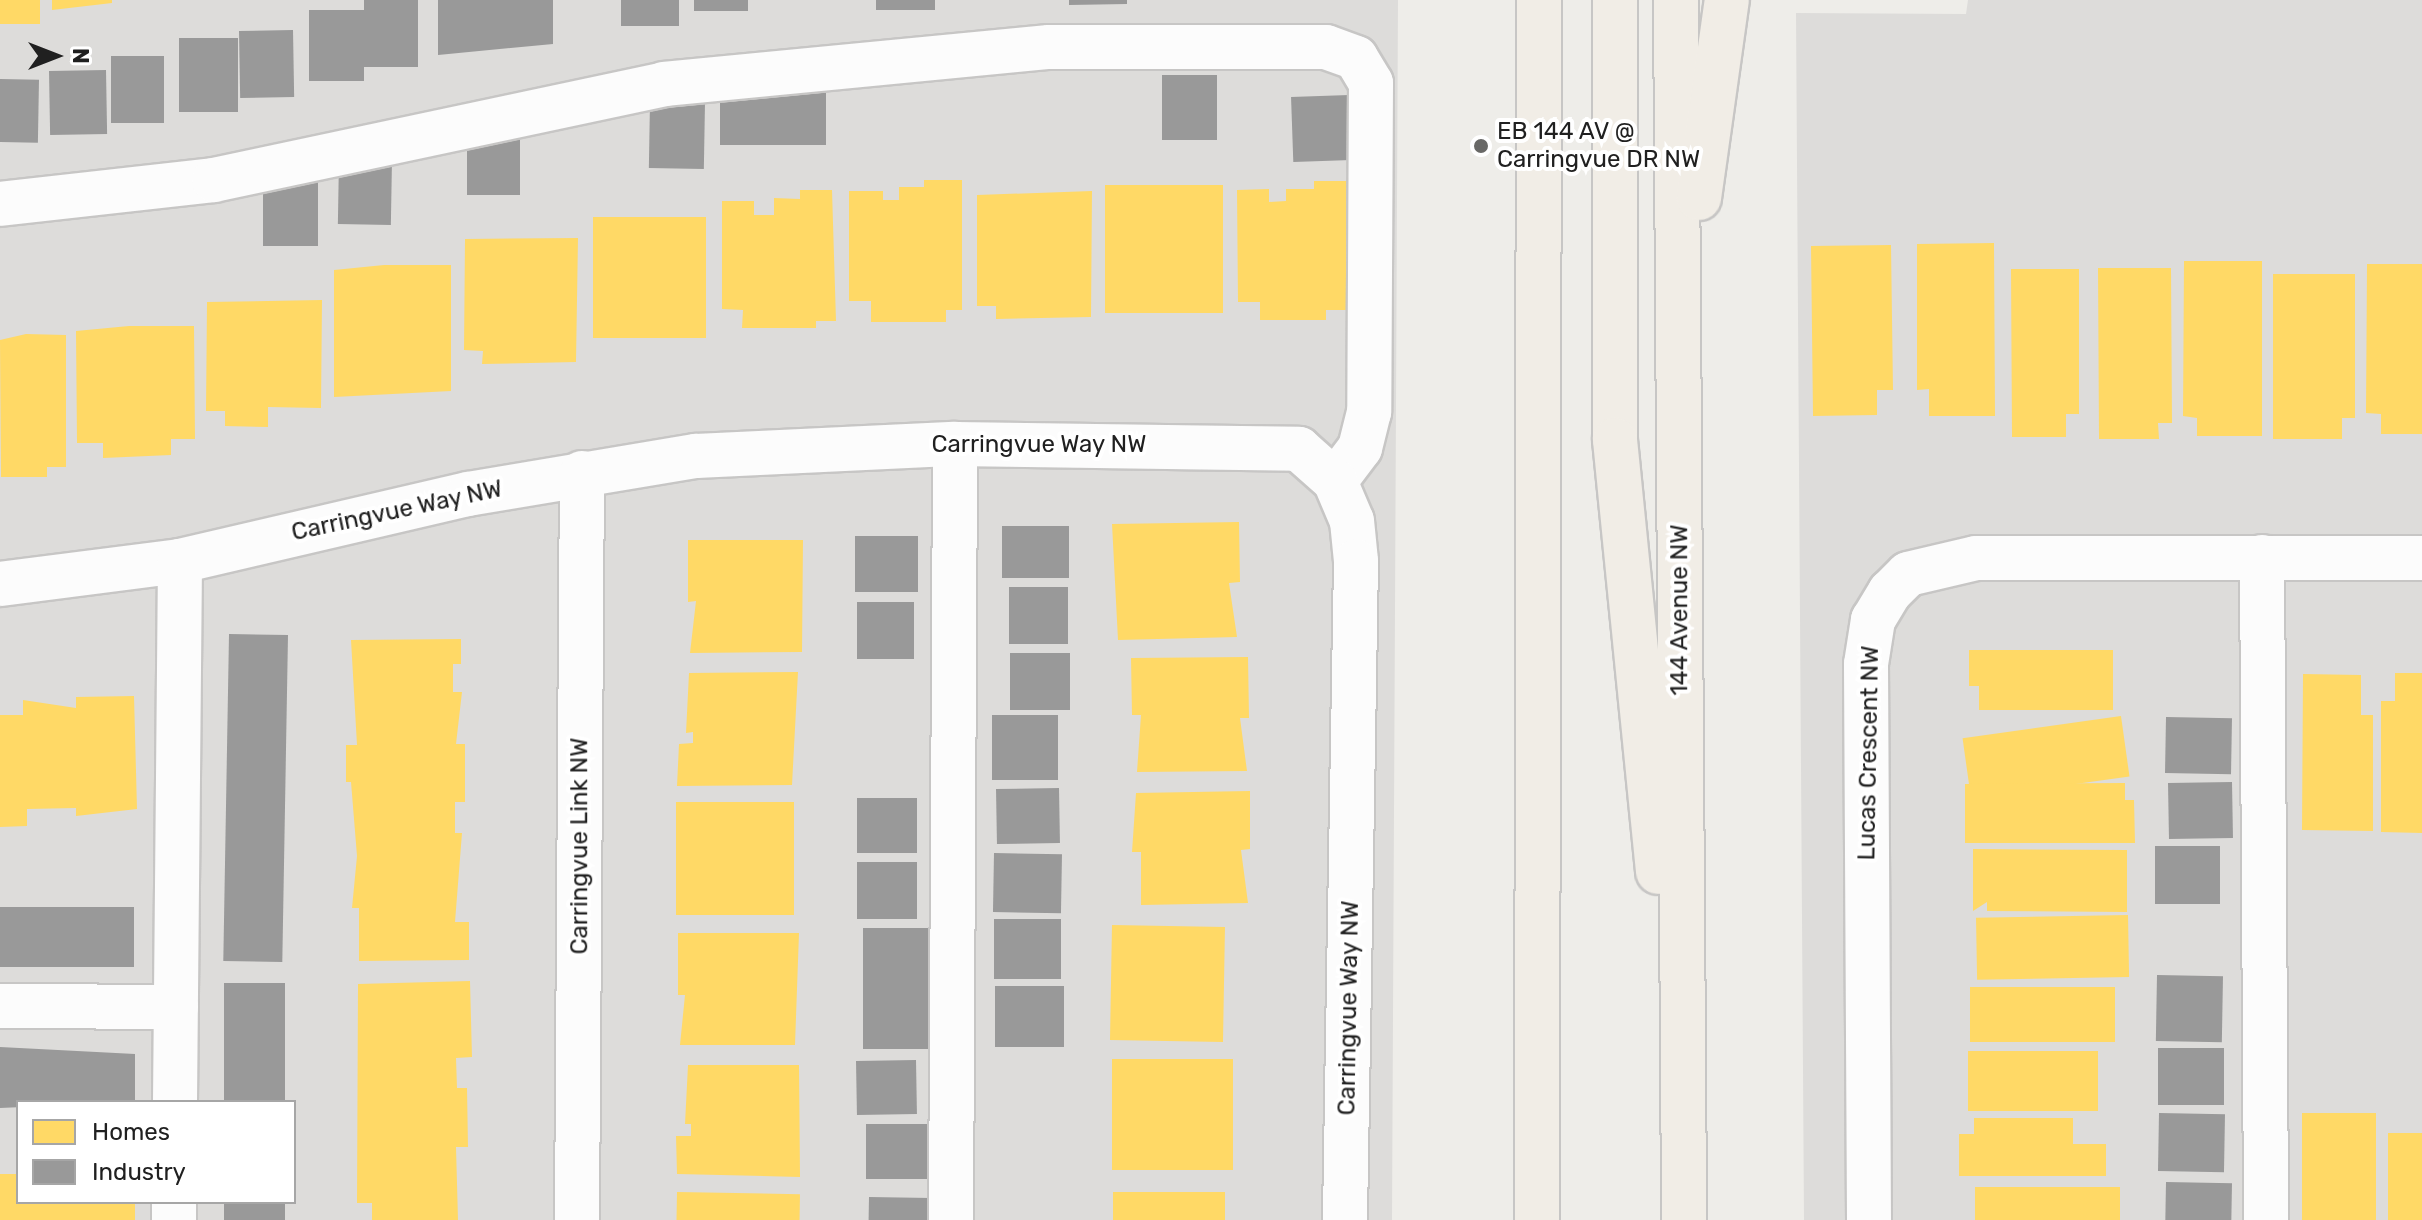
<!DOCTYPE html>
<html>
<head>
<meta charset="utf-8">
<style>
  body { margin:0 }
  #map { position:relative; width:2422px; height:1220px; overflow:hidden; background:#eeede9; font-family:Rubik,sans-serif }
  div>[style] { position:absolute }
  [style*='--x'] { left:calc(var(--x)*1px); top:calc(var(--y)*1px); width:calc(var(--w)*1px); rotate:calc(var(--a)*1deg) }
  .residential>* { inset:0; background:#dddcda }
  .homes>* { inset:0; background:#ffd966; transform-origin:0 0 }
  .industry>* { inset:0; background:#999; transform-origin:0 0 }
  .roads { filter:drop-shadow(2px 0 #c7c6c5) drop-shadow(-2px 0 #c7c6c5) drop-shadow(0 2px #c7c6c5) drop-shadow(0 -2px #c7c6c5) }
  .minor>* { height:44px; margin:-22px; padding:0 22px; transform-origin:22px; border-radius:22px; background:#fcfcfc }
  .major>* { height:44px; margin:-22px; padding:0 22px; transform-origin:22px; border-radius:22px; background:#f1ede6 }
  .dots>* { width:22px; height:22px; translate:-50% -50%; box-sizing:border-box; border:4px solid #fff; border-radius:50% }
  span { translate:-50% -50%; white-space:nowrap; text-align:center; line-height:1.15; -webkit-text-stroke:8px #fff; paint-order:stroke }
  .poi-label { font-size:24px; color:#202020 }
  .left { translate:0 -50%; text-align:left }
  .street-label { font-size:24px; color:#202020 }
  .legend { position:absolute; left:16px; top:1100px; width:280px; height:104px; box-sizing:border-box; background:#fff; border:2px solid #a6a6a6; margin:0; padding:10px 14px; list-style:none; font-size:24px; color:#202020 }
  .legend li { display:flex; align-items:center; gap:16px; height:40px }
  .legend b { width:40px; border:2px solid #a6a6a6 }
  .north { position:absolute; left:16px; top:16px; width:80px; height:80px; -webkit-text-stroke:6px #fff; paint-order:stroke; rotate:90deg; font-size:22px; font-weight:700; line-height:32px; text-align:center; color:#202020 }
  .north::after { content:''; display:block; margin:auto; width:28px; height:36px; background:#202020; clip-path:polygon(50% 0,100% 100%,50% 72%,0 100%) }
</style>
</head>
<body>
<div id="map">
  <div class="residential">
    <div style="clip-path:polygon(evenodd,0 0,1398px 0,1392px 1220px,0 1220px,0 0,18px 1102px,294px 1102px,294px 1202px,18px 1202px,18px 1102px)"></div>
    <div style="clip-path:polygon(1968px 0,2422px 0,2422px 1220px,1804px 1220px,1796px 13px,1966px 14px)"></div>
  </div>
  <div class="homes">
    <div style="left:0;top:0;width:40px;height:24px"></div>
    <div style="clip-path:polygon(52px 0,112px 0,112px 3px,52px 10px)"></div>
    <div style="clip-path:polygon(924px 180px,962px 180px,962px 310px,946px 310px,946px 322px,871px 322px,871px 301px,849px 301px,849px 191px,883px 191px,883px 200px,899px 200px,899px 187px,924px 187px)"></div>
    <div style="clip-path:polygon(1314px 181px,1350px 181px,1350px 310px,1326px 310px,1326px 320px,1260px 320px,1260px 302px,1238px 302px,1237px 190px,1269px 189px,1269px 202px,1286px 201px,1286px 189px,1314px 189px)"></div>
    <div style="left:1223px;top:185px;width:128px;height:118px;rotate:90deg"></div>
    <div style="clip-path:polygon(800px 190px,832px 190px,836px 321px,816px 321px,816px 328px,742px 328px,743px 310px,722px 309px,722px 201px,754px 201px,754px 215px,774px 215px,774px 198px,800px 199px)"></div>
    <div style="clip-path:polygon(1092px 191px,1091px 317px,996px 319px,996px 306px,977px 306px,977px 195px)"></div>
    <div style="left:706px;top:217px;width:121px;height:113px;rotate:90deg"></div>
    <div style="clip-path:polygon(578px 238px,576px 362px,482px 364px,483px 351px,464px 350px,465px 239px)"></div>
    <div style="clip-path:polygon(1994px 243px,1995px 416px,1929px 416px,1929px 389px,1917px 390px,1917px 244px)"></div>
    <div style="clip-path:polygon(1891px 245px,1893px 390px,1877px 390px,1877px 415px,1813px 416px,1811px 246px)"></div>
    <div style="clip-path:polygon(2184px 261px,2262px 261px,2262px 436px,2197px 436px,2197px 418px,2183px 416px)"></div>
    <div style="clip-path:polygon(2367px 264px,2422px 264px,2422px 434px,2381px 434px,2381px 414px,2366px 413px)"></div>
    <div style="clip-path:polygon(384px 265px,451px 265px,451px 391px,334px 397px,334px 270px)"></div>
    <div style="clip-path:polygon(2098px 268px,2171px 268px,2172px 423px,2158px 423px,2159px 439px,2099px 439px)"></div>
    <div style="clip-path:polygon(2011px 269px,2079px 269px,2079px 414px,2066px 414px,2066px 437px,2012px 437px)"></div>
    <div style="clip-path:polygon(2273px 274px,2355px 274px,2355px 418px,2342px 418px,2342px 439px,2273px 439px)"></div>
    <div style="clip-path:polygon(322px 300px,321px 408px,268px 407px,268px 427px,225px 426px,225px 411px,206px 411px,207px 302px)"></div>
    <div style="clip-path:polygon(129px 326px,194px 326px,195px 439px,171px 439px,171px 455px,103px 458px,103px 443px,77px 443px,76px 331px)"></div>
    <div style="clip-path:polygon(26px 334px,66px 335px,66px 467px,47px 467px,47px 477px,1px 477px,0 340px)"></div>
    <div style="clip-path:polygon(1239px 522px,1240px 582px,1229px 583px,1237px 637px,1118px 640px,1112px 524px)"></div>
    <div style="clip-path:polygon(688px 540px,803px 540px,802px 652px,690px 653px,696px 601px,688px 602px)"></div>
    <div style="clip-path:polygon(461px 639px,461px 664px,453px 664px,453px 692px,462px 692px,456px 744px,465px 744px,465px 802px,455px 802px,455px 833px,462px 833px,455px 922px,469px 922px,469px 960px,359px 961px,359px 908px,352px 908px,357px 856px,351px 782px,346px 782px,346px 745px,357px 745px,351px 640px)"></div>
    <div style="clip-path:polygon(1969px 650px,2113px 650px,2113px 710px,1979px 710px,1979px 686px,1969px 686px)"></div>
    <div style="clip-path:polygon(1248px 657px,1249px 718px,1240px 718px,1247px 771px,1137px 772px,1141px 715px,1132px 715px,1131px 658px)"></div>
    <div style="clip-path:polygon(798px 672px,792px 785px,677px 786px,679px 744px,693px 743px,693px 732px,686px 733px,689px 673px)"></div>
    <div style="clip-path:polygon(2395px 673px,2422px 673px,2422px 833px,2381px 832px,2381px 701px,2395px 701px)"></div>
    <div style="clip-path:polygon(2303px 674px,2361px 675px,2361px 715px,2373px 715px,2373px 831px,2302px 830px)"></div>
    <div style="clip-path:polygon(134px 696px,137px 809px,76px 816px,76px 808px,27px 809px,27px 826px,0 827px,0 715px,23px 715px,23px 700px,76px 708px,76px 697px)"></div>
    <div style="left:2121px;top:716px;width:61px;height:160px;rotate:82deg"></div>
    <div style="clip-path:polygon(2125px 783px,2125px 800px,2134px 800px,2135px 843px,1965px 843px,1965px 784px)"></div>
    <div style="clip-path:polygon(1250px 791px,1250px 849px,1241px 850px,1248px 903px,1141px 905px,1141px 852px,1132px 852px,1136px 793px)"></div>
    <div style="left:676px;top:802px;width:118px;height:113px"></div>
    <div style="clip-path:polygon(1973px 849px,2127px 850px,2127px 912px,1987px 911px,1987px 902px,1973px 911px)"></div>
    <div style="left:2128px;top:915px;width:62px;height:152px;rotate:89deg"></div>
    <div style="left:1112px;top:925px;width:113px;height:115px;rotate:1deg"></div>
    <div style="clip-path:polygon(678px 933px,799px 933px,795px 1045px,680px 1045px,685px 995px,678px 995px)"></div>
    <div style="clip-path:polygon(470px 981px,472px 1057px,456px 1058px,457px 1088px,467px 1088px,468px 1147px,456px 1147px,458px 1220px,372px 1220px,372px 1203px,357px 1203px,358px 984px)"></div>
    <div style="left:1970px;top:987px;width:145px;height:55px"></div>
    <div style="left:1968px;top:1051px;width:130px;height:60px"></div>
    <div style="left:1112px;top:1059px;width:121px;height:111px"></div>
    <div style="clip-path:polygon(688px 1065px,799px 1065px,800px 1177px,677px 1174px,676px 1136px,691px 1136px,691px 1124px,685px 1124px)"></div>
    <div style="left:2302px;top:1113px;width:74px;height:107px"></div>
    <div style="clip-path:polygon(1974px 1118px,2073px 1118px,2073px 1144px,2106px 1144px,2106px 1176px,1959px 1176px,1959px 1134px,1974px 1134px)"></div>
    <div style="left:2388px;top:1133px;width:34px;height:87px"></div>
    <div style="clip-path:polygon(0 1174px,18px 1174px,18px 1202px,135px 1202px,135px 1220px,0 1220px)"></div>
    <div style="left:2120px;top:1187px;width:33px;height:145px;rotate:90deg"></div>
    <div style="left:677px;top:1192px;width:123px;height:28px;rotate:1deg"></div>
    <div style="left:1225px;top:1192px;width:28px;height:112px;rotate:90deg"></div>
  </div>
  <div class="industry">
    <div style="clip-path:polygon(364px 0,418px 0,418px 67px,364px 67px,364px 81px,309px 81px,309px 10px,364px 10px)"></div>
    <div style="clip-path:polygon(438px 0,553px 0,553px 44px,438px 55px)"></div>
    <div style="left:621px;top:0;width:58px;height:26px"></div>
    <div style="left:694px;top:0;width:54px;height:11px"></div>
    <div style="left:876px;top:0;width:59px;height:10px"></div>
    <div style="clip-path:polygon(1069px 0,1127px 0,1127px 4px,1069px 5px)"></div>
    <div style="left:293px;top:30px;width:67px;height:54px;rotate:89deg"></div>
    <div style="left:238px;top:38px;width:74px;height:59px;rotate:90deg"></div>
    <div style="left:111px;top:56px;width:53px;height:67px"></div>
    <div style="left:106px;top:70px;width:64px;height:57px;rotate:89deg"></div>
    <div style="left:1162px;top:75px;width:55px;height:65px"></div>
    <div style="left:0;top:79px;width:39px;height:63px;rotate:1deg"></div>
    <div style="left:826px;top:86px;width:59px;height:106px;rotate:90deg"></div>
    <div style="left:1349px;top:95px;width:65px;height:58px;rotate:88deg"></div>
    <div style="left:650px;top:102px;width:55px;height:66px;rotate:1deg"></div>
    <div style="left:467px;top:128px;width:53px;height:67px"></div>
    <div style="left:339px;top:159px;width:53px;height:65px;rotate:1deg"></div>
    <div style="left:263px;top:177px;width:55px;height:69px"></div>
    <div style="left:1002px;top:526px;width:67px;height:52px"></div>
    <div style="left:855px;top:536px;width:63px;height:56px"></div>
    <div style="left:1009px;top:587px;width:59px;height:57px"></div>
    <div style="left:857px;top:602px;width:57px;height:57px"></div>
    <div style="left:288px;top:635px;width:327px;height:59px;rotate:91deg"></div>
    <div style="left:1010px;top:653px;width:60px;height:57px"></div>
    <div style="left:992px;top:715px;width:66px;height:65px"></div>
    <div style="left:2166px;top:717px;width:66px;height:56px;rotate:1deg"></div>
    <div style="left:2232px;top:782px;width:56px;height:64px;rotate:89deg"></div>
    <div style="left:1059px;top:788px;width:55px;height:63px;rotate:89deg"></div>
    <div style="left:857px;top:798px;width:60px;height:55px"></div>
    <div style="left:2155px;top:846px;width:65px;height:58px"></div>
    <div style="left:994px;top:853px;width:68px;height:59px;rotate:1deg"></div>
    <div style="left:857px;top:862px;width:60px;height:57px"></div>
    <div style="left:134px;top:907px;width:60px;height:134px;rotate:90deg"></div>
    <div style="left:1061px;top:919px;width:60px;height:67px;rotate:90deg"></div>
    <div style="left:863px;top:928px;width:66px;height:121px"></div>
    <div style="left:2157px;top:975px;width:66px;height:66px;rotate:1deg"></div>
    <div style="left:285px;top:983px;width:119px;height:61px;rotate:90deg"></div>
    <div style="left:995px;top:986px;width:69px;height:61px"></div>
    <div style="clip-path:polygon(0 1047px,135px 1054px,135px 1102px,0 1108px)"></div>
    <div style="left:2158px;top:1048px;width:66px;height:57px"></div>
    <div style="left:916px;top:1060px;width:54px;height:60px;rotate:89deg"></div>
    <div style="left:2159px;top:1113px;width:66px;height:58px;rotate:1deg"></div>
    <div style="left:866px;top:1124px;width:62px;height:55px"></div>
    <div style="left:2166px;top:1182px;width:66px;height:38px;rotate:1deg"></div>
    <div style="left:869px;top:1197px;width:62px;height:23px;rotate:1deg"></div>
    <div style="left:224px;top:1202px;width:61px;height:18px"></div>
  </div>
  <div class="roads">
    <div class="minor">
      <div style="--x:0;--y:204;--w:215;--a:-6.4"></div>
      <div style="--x:214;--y:180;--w:460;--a:-12"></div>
      <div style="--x:664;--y:84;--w:387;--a:-5.5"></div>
      <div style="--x:1049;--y:47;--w:277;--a:0"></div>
      <div style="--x:1326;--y:47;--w:32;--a:20"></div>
      <div style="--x:1356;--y:58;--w:29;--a:59"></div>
      <div style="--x:1371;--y:83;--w:329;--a:90.3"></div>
      <div style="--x:1369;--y:412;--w:37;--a:104"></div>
      <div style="--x:1360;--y:448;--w:41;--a:127.1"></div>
      <div style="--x:2262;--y:557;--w:663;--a:89.65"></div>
      <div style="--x:0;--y:584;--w:181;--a:-7.3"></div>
      <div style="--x:180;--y:561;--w:296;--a:-13.1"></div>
      <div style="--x:468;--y:494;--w:231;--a:-9.5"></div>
      <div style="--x:696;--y:456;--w:259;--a:-2.7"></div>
      <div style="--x:955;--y:444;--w:344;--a:0.8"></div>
      <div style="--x:1299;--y:449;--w:48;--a:41.6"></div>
      <div style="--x:1335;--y:481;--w:43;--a:67"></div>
      <div style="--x:1352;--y:521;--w:40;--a:84.3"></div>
      <div style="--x:1356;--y:561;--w:659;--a:90.96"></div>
      <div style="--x:0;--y:1006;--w:176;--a:0.3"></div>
      <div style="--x:175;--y:1102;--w:541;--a:-89.47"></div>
      <div style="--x:174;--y:1220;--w:18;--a:-90"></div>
      <div style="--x:577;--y:1220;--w:747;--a:-89.62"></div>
      <div style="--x:951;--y:1220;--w:776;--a:-89.7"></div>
      <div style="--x:1869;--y:1220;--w:556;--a:-90.31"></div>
      <div style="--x:1866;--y:664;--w:45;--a:-81"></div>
      <div style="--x:1873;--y:620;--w:33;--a:-59"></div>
      <div style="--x:1890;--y:592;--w:25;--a:-45"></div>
      <div style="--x:1908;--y:574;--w:70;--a:-13.2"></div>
      <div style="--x:1976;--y:558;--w:446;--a:0"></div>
    </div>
    <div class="major">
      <div style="--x:1615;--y:0;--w:440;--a:90"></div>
      <div style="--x:1615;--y:440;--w:434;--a:84.3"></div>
      <div style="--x:1676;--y:0;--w:1220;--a:89.62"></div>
      <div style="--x:1699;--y:198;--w:200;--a:-82"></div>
      <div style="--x:1537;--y:1220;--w:1220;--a:-89.91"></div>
    </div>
  </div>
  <div class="dots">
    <div style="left:1481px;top:146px;background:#686866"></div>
  </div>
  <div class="poi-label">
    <span class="left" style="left:1497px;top:146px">EB 144 AV @<br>Carringvue DR NW</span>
  </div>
  <div class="street-label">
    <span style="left:1039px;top:445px">Carringvue Way NW</span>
    <span style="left:397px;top:511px;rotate:-12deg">Carringvue Way NW</span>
    <span style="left:1680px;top:610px;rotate:-90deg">144 Avenue NW</span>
    <span style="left:1869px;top:753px;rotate:-89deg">Lucas Crescent NW</span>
    <span style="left:580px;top:846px;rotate:-90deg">Carringvue Link NW</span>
    <span style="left:1349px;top:1008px;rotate:-89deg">Carringvue Way NW</span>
  </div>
  <ul class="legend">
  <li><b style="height:22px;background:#ffd966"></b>Homes</li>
  <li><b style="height:22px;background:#999"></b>Industry</li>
  </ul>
  <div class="north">N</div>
</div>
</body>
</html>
